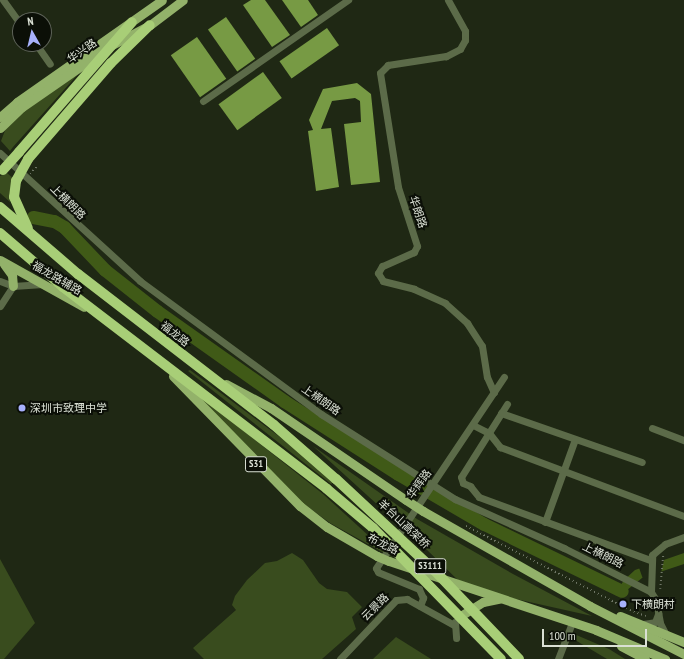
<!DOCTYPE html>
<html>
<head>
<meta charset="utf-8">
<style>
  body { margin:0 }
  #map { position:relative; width:684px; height:659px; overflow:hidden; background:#1f2814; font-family:"PT Sans Narrow","Noto Sans SC",sans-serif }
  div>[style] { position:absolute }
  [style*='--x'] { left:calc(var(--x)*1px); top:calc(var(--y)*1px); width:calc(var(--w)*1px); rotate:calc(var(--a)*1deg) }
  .green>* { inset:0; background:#394c1e }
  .water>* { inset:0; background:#405a17 }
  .pier>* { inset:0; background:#1f2814 }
  .river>* { height:13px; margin:-6.5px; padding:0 6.5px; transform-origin:6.5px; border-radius:6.5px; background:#405a17 }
  .building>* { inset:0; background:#779a44; transform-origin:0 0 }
  .path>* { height:1.5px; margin-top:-0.75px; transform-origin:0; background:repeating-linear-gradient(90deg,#707767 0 1px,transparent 0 4px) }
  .minor>* { height:7px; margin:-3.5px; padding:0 3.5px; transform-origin:3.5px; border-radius:3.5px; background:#5c6b49 }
  .major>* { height:9px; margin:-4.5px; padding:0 4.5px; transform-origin:4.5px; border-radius:4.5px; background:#93b26a }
  .highway>* { height:10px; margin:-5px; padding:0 5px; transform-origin:5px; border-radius:5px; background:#a8ce77 }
  .path-bridge>* { height:1.5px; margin-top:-0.75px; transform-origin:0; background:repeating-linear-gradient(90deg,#707767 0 1px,transparent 0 4px) }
  .major-bridge>* { height:9px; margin:-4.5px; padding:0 4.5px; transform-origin:4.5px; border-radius:4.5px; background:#93b26a }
  .highway-bridge>* { height:10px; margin:-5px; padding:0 5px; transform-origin:5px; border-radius:5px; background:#a8ce77 }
  .dots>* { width:11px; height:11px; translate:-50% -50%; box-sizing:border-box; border:2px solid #0b0f07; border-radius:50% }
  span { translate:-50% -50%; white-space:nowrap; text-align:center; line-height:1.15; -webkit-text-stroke:4px #0b0f07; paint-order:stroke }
  .shield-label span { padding:1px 3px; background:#0b0f07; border:1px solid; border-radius:3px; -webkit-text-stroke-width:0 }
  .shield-label { font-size:10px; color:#dae0d4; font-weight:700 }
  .street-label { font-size:11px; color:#dae0d4 }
  .poi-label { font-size:11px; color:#dae0d4 }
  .left { translate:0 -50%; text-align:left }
  .north { position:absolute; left:12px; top:12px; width:40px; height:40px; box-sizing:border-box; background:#0b0f07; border:1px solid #5e6359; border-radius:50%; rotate:352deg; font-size:11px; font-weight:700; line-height:16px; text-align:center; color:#dae0d4 }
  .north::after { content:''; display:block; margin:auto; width:14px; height:18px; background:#a7b1fc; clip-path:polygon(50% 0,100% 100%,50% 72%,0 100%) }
  .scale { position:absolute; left:542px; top:629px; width:105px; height:18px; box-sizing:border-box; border:2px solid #dae0d4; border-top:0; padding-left:5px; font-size:12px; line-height:14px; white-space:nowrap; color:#dae0d4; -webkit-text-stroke:3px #0b0f07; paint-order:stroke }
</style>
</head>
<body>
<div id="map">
  <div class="green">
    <div style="clip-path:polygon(79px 73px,13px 147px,10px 151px,1px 141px,6px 128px,19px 114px)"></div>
    <div style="clip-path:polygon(7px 173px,14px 179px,10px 202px,0 193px,0 176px)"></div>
    <div style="clip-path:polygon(190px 370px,284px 440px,335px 481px,331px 484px,188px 371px)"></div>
    <div style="clip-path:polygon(192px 390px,323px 494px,393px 558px,330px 523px,297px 499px)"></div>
    <div style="clip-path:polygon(313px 446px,417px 519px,513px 574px,592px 616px,466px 588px,424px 547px)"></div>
    <div style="clip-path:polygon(292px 553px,303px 560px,319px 583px,327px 589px,347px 592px,362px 607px,352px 617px,356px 629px,322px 659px,204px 659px,193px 648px,236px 610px,232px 605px,235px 596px,247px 580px,265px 563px,277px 561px)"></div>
    <div style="clip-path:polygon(0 559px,35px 623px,4px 659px,0 659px)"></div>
    <div style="clip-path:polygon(567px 631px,609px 649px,625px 659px,607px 659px,570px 637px,566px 633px)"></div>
    <div style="clip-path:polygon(396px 637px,431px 659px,373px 659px)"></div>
  </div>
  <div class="water">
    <div style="clip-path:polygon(684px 553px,684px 564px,642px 578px,627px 590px,623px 597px,615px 595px,624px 580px,635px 570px)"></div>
  </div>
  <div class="pier">
    <div style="clip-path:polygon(665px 556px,661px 573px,643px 579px,638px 565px)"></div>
  </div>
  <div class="river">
    <div style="--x:33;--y:217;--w:21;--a:11"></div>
    <div style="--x:54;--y:221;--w:12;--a:31"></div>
    <div style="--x:64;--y:227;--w:59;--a:46.4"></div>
    <div style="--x:105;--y:270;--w:66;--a:38.3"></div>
    <div style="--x:157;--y:311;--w:156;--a:35.3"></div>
    <div style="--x:284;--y:401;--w:135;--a:32.6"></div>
    <div style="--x:398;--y:474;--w:99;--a:30.2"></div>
    <div style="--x:484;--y:524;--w:153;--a:25.9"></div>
  </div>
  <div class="building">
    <div style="clip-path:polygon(251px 0,265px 0,290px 35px,272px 47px,243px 5px)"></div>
    <div style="clip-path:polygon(282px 0,308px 0,318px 15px,301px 27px)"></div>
    <div style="left:226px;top:17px;width:51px;height:22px;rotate:55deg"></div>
    <div style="left:327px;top:28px;width:21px;height:58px;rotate:55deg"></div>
    <div style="left:197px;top:37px;width:51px;height:32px;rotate:55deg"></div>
    <div style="left:263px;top:72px;width:32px;height:55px;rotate:54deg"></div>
    <div style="clip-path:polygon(357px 83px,371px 94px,380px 182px,351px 185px,344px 124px,361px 122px,360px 101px,355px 98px,332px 101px,321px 129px,331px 128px,339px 187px,316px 191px,308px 131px,313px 130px,309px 120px,323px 89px)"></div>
  </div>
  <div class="path">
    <div style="--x:466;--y:526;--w:184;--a:27.1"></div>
    <div style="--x:630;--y:610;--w:17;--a:21"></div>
    <div style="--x:660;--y:589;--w:33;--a:-85"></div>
  </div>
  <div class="minor">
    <div style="--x:3;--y:0;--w:29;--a:54"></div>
    <div style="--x:448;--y:0;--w:35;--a:61"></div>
    <div style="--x:465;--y:31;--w:9;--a:90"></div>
    <div style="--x:465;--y:40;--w:10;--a:119"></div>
    <div style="--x:460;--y:49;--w:16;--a:153"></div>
    <div style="--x:446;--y:56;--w:59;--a:171.2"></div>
    <div style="--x:388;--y:65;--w:11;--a:135"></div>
    <div style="--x:380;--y:73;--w:115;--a:81"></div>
    <div style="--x:398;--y:187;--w:62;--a:72.1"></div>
    <div style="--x:417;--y:246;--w:7;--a:117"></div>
    <div style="--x:414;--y:252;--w:35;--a:156"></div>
    <div style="--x:382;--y:266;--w:8;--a:120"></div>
    <div style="--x:378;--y:273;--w:9;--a:58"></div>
    <div style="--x:383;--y:281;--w:32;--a:14"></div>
    <div style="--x:414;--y:289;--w:34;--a:24"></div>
    <div style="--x:445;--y:303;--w:30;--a:42"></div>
    <div style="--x:467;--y:323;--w:27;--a:57"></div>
    <div style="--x:482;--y:346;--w:31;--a:81"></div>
    <div style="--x:487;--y:377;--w:17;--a:66"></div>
    <div style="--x:36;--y:44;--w:24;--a:55"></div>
    <div style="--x:203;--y:101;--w:177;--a:-34.9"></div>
    <div style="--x:0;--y:153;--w:190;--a:42.4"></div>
    <div style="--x:140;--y:281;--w:225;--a:36.3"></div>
    <div style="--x:321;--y:414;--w:159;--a:32.4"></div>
    <div style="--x:455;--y:499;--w:120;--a:24.2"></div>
    <div style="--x:564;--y:548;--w:97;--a:26.8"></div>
    <div style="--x:651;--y:592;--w:9;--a:58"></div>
    <div style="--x:656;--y:600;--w:23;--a:80"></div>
    <div style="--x:660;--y:623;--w:11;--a:63"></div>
    <div style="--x:0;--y:281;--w:14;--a:21"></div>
    <div style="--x:13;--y:286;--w:30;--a:-4"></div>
    <div style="--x:0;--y:306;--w:24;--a:-57"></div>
    <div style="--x:507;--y:404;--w:86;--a:122.2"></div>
    <div style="--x:461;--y:477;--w:6;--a:72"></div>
    <div style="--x:463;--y:483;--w:8;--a:23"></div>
    <div style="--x:470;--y:486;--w:14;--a:51"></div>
    <div style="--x:479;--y:497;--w:182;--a:20.2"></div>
    <div style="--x:501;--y:413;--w:149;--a:19.2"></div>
    <div style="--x:473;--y:425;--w:18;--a:27"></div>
    <div style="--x:489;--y:433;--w:18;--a:52"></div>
    <div style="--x:500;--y:447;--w:197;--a:20.6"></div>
    <div style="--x:652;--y:428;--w:34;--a:21"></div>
    <div style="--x:545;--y:522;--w:88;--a:-70.1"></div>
    <div style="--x:651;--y:592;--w:37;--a:-88"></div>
    <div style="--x:652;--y:555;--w:17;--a:-40"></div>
    <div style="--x:665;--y:544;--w:20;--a:-20"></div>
    <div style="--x:420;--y:606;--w:9;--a:-69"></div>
    <div style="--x:423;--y:598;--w:10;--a:-114"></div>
    <div style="--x:419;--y:589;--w:44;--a:-157.5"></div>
    <div style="--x:378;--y:572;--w:4;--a:-117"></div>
    <div style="--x:376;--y:568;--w:230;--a:-56.2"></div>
    <div style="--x:455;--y:622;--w:16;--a:86"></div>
    <div style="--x:643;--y:624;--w:12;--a:-9"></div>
    <div style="--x:655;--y:622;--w:9;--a:-69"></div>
    <div style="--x:340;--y:659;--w:81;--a:-46.5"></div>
    <div style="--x:396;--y:600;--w:11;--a:-5"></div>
    <div style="--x:407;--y:599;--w:54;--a:29"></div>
    <div style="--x:558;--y:659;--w:40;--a:-69"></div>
  </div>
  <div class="major">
    <div style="--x:0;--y:117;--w:23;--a:-41"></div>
    <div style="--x:17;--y:102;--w:177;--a:-35.1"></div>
    <div style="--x:0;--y:128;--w:30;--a:-44"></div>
    <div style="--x:22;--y:107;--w:107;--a:-34.7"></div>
    <div style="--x:110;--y:46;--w:45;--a:-27.7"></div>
    <div style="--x:150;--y:25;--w:41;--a:-37.1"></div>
    <div style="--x:0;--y:260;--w:96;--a:29.2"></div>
    <div style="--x:4;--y:264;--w:14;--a:54"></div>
    <div style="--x:12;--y:275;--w:11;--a:85"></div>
    <div style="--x:173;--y:376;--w:182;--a:45.7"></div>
    <div style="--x:300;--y:506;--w:34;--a:38"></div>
    <div style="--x:327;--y:527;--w:58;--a:30.1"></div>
    <div style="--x:226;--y:384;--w:51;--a:28.1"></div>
    <div style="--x:271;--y:408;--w:163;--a:34.3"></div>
    <div style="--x:423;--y:511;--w:192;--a:29.6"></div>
    <div style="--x:590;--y:606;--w:106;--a:27.1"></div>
    <div style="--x:389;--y:561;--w:218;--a:18.4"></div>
    <div style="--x:596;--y:630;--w:75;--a:22.8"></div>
    <div style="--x:462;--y:615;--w:25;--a:-32"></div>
    <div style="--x:483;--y:602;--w:16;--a:-11"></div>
    <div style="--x:620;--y:616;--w:69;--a:22.1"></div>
    <div style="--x:621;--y:646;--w:27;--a:28"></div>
  </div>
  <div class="highway">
    <div style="--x:19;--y:152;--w:172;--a:-49"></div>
    <div style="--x:28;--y:159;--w:127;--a:-49.2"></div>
    <div style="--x:111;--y:63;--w:54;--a:-44.3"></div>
    <div style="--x:16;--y:181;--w:16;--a:97"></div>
    <div style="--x:14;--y:197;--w:34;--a:66"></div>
    <div style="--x:0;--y:207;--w:103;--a:40.7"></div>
    <div style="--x:78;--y:274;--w:247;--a:37.6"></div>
    <div style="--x:274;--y:425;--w:82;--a:41.1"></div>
    <div style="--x:0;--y:233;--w:83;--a:40.6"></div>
    <div style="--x:63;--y:287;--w:332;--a:37.4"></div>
  </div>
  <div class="path-bridge">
    <div style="--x:30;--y:174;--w:11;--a:-49"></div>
  </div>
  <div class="major-bridge">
    <div style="--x:406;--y:500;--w:20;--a:33"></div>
    <div style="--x:377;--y:556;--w:13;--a:23"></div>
  </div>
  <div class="highway-bridge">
    <div style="--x:3;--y:170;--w:24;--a:-48"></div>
    <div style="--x:16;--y:181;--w:25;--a:-61"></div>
    <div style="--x:336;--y:479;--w:134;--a:42.9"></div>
    <div style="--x:434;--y:570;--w:123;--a:46.3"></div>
    <div style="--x:327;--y:489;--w:60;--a:40.3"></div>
    <div style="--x:373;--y:528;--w:183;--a:45.7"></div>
  </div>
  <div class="dots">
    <div style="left:22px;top:408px;background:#a7b1fc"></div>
    <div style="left:623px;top:604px;background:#a7b1fc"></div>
  </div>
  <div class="shield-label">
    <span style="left:256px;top:464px">S31</span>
    <span style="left:430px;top:566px">S3111</span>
  </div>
  <div class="street-label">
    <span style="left:82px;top:51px;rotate:-35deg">华兴路</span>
    <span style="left:68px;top:202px;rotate:45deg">上横朗路</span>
    <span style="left:418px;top:212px;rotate:71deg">华朗路</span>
    <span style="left:57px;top:278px;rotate:30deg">福龙路辅路</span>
    <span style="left:175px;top:334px;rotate:38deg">福龙路</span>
    <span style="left:321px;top:400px;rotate:35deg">上横朗路</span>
    <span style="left:419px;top:484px;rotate:-54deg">华辉路</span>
    <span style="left:404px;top:524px;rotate:43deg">羊台山高架桥</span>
    <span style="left:383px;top:544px;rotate:26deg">布龙路</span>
    <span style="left:603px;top:555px;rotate:26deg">上横朗路</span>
    <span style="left:375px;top:607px;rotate:-45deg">云景路</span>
  </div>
  <div class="poi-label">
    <span class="left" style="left:30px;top:408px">深圳市致理中学</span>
    <span class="left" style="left:631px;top:604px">下横朗村</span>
  </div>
  <div class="north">N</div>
  <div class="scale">100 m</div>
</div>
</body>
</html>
